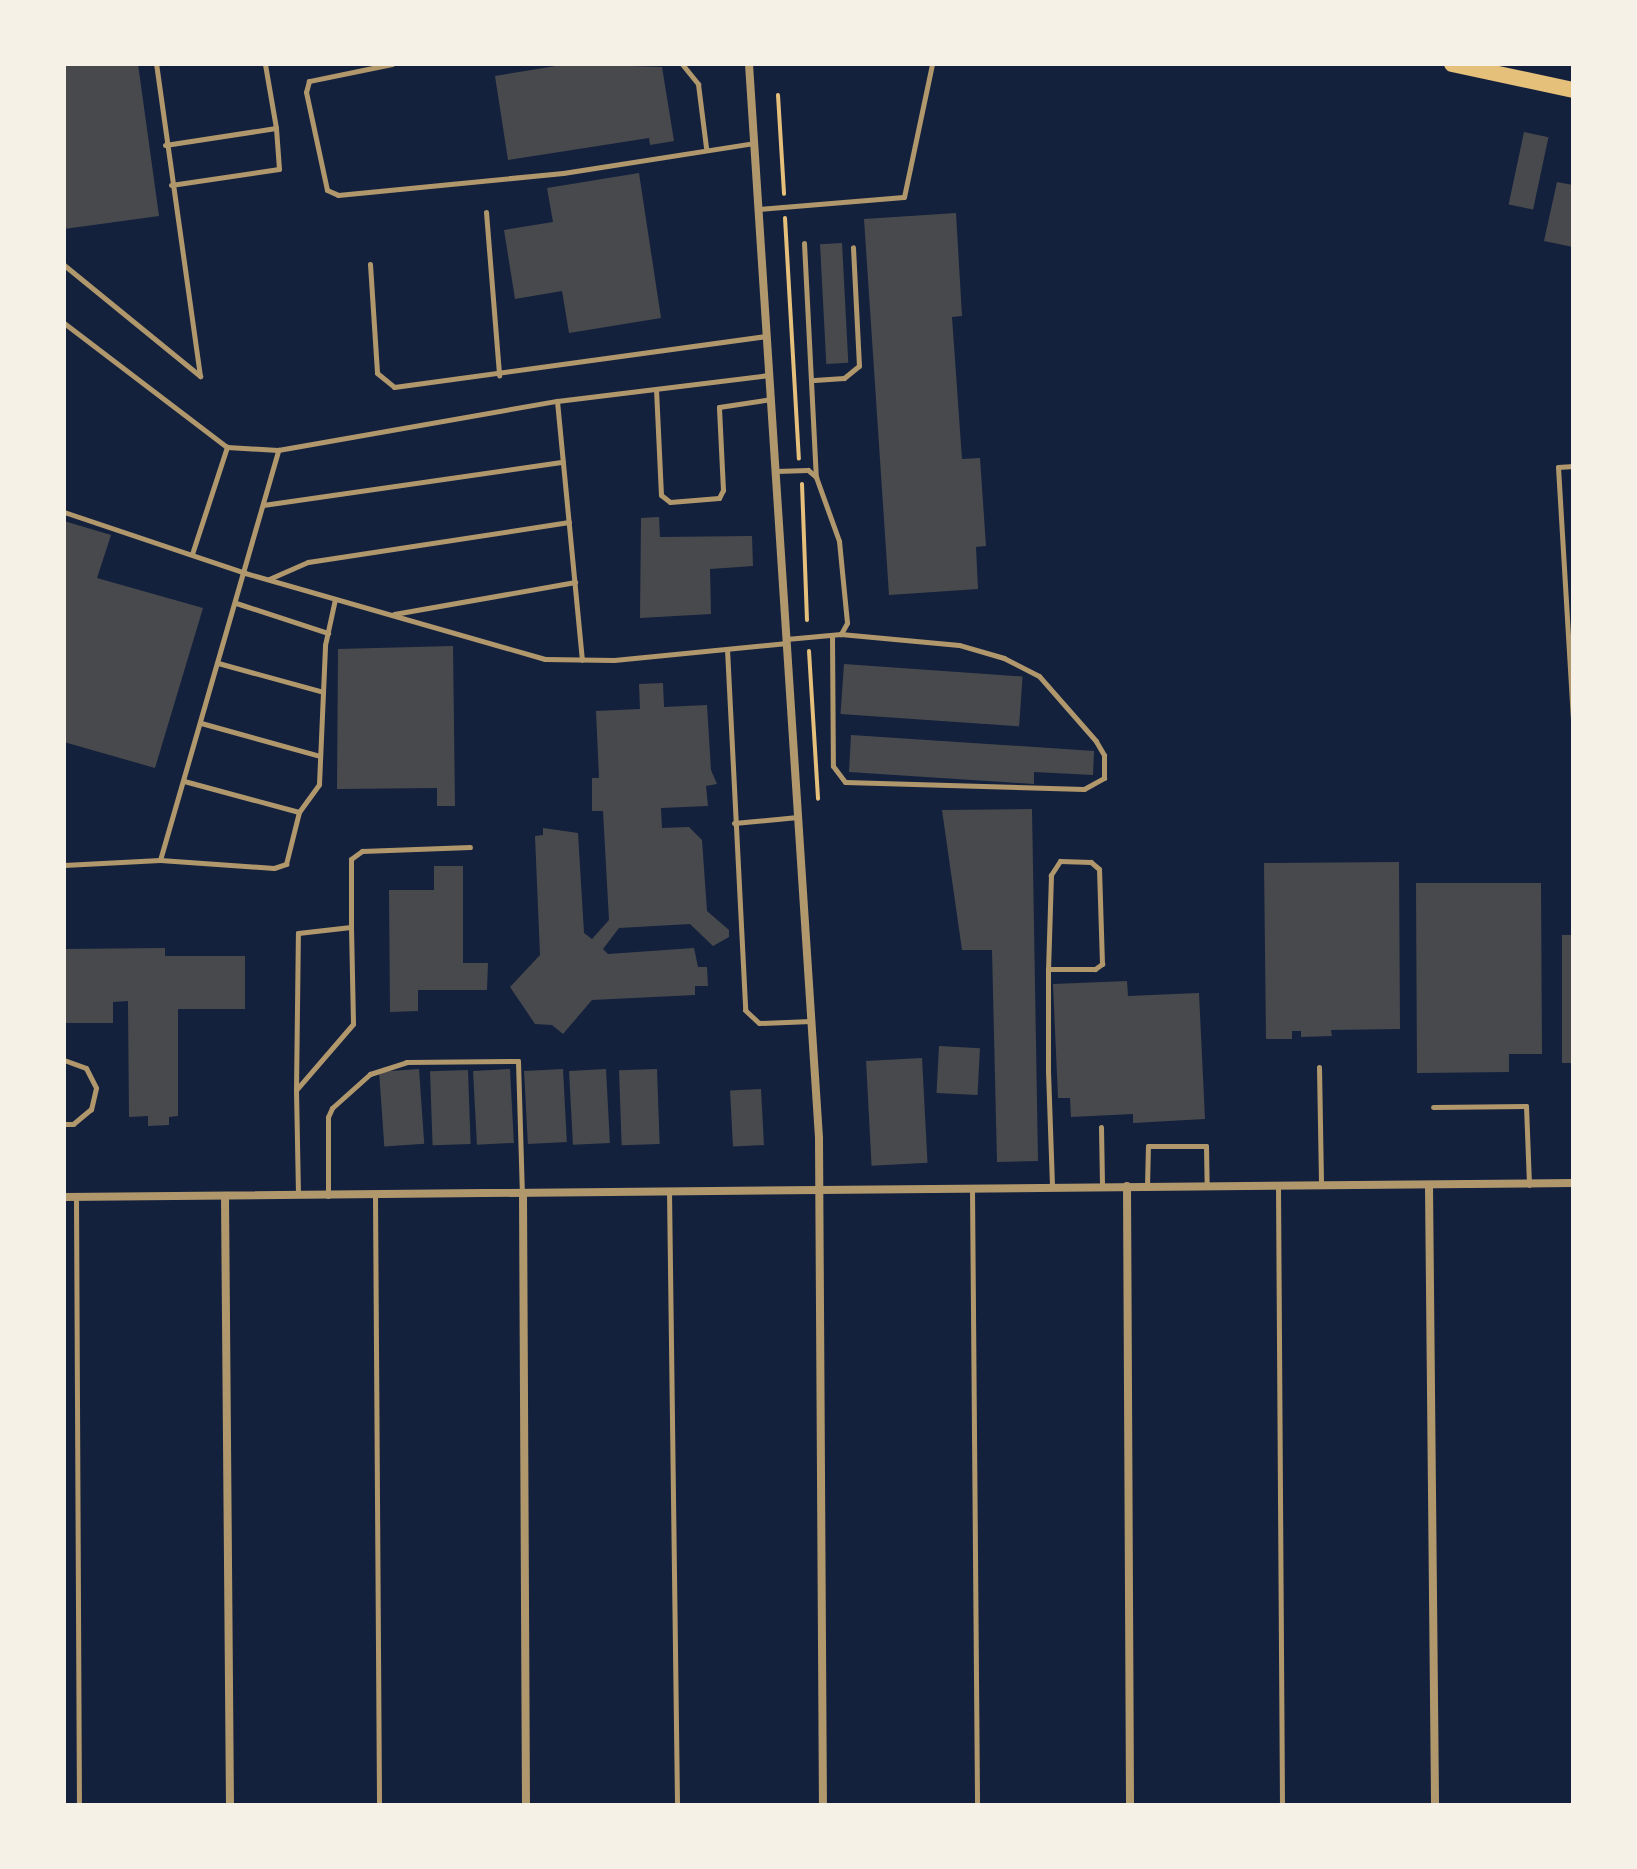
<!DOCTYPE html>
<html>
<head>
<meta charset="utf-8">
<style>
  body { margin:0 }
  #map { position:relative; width:1637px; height:1869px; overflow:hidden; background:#14213d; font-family:"Roboto Condensed",sans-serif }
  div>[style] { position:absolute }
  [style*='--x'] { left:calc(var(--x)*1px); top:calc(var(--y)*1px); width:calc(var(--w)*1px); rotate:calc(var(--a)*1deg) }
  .building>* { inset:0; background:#48494c; transform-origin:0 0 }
  .path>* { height:4px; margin:-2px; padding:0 2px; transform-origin:2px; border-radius:2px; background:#e5c07b }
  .service>* { height:5px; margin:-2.5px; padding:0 2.5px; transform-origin:2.5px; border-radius:2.5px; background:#b1986c }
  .minor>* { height:8px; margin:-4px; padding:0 4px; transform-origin:4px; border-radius:4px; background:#b1986c }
  .primary>* { height:16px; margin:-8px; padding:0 8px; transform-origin:8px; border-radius:8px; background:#e5c07b }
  span { translate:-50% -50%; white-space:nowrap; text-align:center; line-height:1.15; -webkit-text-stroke:6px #f6f1e7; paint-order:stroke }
  .frame { position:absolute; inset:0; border:66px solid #f6f1e7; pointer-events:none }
</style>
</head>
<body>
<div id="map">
  <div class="building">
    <div style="clip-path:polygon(64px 64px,138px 64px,159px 216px,64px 229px)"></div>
    <div style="clip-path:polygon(568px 64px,662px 67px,674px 141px,650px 145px,649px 138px,508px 160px,495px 76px)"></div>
    <div style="left:1524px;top:132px;width:25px;height:74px;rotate:12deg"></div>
    <div style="clip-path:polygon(639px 173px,661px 318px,569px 333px,562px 291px,515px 299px,504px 230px,553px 222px,547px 188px)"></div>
    <div style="clip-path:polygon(1557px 182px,1573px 185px,1573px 247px,1544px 241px)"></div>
    <div style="clip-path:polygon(956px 213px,962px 316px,952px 317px,962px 459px,980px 458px,986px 546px,976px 547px,978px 589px,889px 595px,864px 219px)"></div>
    <div style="left:842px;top:243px;width:120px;height:22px;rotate:87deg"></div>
    <div style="clip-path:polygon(659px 517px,660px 537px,752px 536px,753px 566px,710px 569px,711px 614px,640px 618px,641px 518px)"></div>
    <div style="clip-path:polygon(64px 521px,111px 535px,97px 578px,203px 608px,155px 768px,64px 742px)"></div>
    <div style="clip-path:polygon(453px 646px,455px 806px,437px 806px,437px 788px,337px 789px,338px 649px)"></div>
    <div style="left:844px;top:664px;width:179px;height:50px;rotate:4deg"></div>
    <div style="clip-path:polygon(663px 683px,664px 707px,707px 705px,711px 770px,717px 784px,706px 786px,708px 806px,661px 808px,662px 828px,689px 827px,702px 840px,707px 911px,729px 930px,729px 937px,713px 946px,690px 924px,619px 928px,603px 949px,608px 954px,694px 948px,698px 967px,707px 967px,708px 986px,695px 986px,695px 995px,592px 1000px,563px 1034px,552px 1025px,535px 1024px,510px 987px,540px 955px,535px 836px,543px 835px,543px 828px,578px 833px,584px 933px,592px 939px,609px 920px,603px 811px,592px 811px,592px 778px,599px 778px,596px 711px,640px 709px,639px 684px)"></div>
    <div style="clip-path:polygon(851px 735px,1094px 751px,1093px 775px,1034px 772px,1034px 784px,849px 772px)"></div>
    <div style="clip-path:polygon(1032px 809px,1038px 1161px,997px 1162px,992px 950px,962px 950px,942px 810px)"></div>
    <div style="clip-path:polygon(1399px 862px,1400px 1029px,1331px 1030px,1332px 1036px,1301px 1037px,1301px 1031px,1292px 1031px,1292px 1039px,1266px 1039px,1264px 863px)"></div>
    <div style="clip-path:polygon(434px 866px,463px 866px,463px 963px,488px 963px,487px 990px,418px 990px,418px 1011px,390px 1012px,389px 890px,434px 890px)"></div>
    <div style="clip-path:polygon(1416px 883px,1541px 883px,1542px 1054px,1509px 1054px,1509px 1072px,1417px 1073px)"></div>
    <div style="left:1562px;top:935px;width:11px;height:128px"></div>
    <div style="clip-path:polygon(165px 948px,165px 956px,245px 956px,245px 1009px,178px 1009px,178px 1116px,169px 1117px,169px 1125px,148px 1126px,148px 1116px,129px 1117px,128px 1001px,113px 1002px,113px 1023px,64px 1023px,64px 949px)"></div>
    <div style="clip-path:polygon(1127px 981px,1128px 996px,1199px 993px,1205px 1119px,1133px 1123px,1133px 1114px,1071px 1117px,1070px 1098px,1058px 1098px,1053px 984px)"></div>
    <div style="left:939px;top:1046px;width:41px;height:47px;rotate:3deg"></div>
    <div style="left:922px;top:1058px;width:105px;height:56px;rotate:87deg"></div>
    <div style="left:419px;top:1069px;width:75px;height:40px;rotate:86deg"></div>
    <div style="left:510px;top:1069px;width:74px;height:37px;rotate:87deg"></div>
    <div style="left:563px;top:1069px;width:73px;height:39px;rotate:87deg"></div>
    <div style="left:606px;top:1069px;width:74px;height:37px;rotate:87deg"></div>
    <div style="left:657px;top:1069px;width:75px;height:38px;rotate:88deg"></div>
    <div style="left:468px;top:1070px;width:74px;height:38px;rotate:88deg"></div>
    <div style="left:761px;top:1089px;width:56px;height:31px;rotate:87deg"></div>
  </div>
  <div class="path">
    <div style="--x:778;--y:95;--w:99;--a:86.5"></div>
    <div style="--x:785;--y:218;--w:241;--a:86.7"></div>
    <div style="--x:802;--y:484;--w:136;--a:87.9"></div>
    <div style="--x:809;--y:651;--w:148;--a:86.5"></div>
  </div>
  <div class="service">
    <div style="--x:392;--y:64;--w:85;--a:168.4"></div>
    <div style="--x:309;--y:81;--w:11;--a:105"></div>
    <div style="--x:306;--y:92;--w:100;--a:77.9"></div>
    <div style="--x:327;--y:190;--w:12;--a:24"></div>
    <div style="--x:338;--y:195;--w:226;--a:-5.6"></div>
    <div style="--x:563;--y:173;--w:193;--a:-8.9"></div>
    <div style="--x:682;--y:64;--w:26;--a:51"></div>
    <div style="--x:698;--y:84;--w:64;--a:82.8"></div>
    <div style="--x:165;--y:145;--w:112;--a:-8.7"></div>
    <div style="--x:276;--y:128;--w:65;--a:-99.8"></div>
    <div style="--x:171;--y:185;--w:109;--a:-8.4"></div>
    <div style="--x:279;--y:169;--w:41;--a:-94.2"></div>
    <div style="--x:758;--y:209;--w:146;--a:-4.7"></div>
    <div style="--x:904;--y:197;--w:136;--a:-78.1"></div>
    <div style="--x:486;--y:212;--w:164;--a:85.4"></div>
    <div style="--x:804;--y:243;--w:234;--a:87.1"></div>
    <div style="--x:370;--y:264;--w:109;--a:86.3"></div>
    <div style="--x:377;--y:373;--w:22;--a:39"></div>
    <div style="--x:394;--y:387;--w:376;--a:-7.8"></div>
    <div style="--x:64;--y:265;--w:176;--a:39.2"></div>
    <div style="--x:200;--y:376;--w:315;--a:-98"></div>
    <div style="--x:64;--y:323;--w:205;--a:37.3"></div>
    <div style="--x:227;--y:447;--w:51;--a:3.4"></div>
    <div style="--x:278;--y:450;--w:283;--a:-10"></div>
    <div style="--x:557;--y:401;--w:214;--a:-7"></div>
    <div style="--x:814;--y:380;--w:30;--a:-4"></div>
    <div style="--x:844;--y:378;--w:19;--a:-39"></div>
    <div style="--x:859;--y:366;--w:119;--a:-92.9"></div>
    <div style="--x:656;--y:389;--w:106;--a:87.3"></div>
    <div style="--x:661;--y:495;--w:11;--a:38"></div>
    <div style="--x:670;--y:502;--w:49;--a:-4.7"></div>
    <div style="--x:719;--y:498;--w:9;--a:-63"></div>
    <div style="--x:723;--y:490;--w:83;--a:-92.8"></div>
    <div style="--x:719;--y:407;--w:53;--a:-8.7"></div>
    <div style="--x:557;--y:401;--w:260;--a:84.5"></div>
    <div style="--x:1573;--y:466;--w:15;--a:176"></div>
    <div style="--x:1558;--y:467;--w:256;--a:86.6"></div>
    <div style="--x:776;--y:471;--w:32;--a:-2"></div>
    <div style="--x:808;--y:470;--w:11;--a:41"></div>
    <div style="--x:816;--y:477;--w:68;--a:70.2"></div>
    <div style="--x:839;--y:541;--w:82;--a:84.4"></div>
    <div style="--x:847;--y:623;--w:13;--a:119"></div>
    <div style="--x:841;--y:634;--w:55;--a:174.8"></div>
    <div style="--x:263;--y:505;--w:303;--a:-8.2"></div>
    <div style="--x:64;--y:512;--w:191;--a:18.6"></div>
    <div style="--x:245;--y:573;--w:312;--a:16"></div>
    <div style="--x:545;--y:659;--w:69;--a:0.8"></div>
    <div style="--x:614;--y:660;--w:174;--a:-5.6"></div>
    <div style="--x:192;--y:554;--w:113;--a:-71.9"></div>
    <div style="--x:269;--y:579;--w:43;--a:-23.6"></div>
    <div style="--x:308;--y:562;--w:264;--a:-8.7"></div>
    <div style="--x:236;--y:603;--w:97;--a:18.1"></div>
    <div style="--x:394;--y:614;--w:184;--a:-10"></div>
    <div style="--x:832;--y:635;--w:131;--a:89.6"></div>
    <div style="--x:833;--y:766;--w:20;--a:53"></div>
    <div style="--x:845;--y:782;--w:239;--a:1.7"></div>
    <div style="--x:1084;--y:789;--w:23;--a:-29"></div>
    <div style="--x:1104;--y:778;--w:23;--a:-90"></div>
    <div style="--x:1104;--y:755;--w:16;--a:-120"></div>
    <div style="--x:1096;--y:741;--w:86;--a:-131.2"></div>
    <div style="--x:1039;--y:676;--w:39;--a:-153"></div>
    <div style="--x:1004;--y:658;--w:47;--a:-163.9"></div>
    <div style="--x:959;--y:645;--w:119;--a:-174.7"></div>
    <div style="--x:727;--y:649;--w:361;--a:87.1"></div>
    <div style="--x:745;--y:1010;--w:19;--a:43"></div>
    <div style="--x:759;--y:1023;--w:52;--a:-2.2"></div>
    <div style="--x:218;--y:663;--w:109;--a:15.4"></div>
    <div style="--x:201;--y:723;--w:123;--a:15.5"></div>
    <div style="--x:184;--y:781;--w:119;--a:15.1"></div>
    <div style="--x:734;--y:823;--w:64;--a:-5.4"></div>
    <div style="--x:160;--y:860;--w:114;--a:4"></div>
    <div style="--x:274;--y:868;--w:13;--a:-18"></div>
    <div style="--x:286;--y:864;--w:54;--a:-76"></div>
    <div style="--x:299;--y:812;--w:34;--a:-54"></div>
    <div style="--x:319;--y:784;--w:139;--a:-87.5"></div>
    <div style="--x:325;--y:645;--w:47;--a:-77.7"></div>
    <div style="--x:64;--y:865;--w:96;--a:-3"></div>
    <div style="--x:160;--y:860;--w:427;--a:-73.9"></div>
    <div style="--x:351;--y:927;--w:68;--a:-90"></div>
    <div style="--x:351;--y:859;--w:14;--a:-36"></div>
    <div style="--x:362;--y:851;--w:108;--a:-2.1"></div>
    <div style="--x:1048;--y:969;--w:47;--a:0"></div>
    <div style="--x:1095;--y:969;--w:9;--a:-36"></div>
    <div style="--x:1102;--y:964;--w:95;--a:-91.8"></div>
    <div style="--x:1099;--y:869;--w:11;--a:-139"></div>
    <div style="--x:1091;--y:862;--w:31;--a:-178"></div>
    <div style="--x:1060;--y:861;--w:17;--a:123"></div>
    <div style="--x:1051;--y:875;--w:94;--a:91.8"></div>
    <div style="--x:1048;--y:969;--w:102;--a:90"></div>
    <div style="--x:1048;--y:1071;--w:116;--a:88"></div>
    <div style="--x:64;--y:1060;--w:23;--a:20"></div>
    <div style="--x:86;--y:1068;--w:22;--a:63"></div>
    <div style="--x:96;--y:1088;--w:22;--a:103"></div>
    <div style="--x:91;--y:1109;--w:23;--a:140"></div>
    <div style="--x:73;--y:1124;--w:9;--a:180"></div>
    <div style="--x:1319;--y:1067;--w:118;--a:89"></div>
    <div style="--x:296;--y:1090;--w:157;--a:-89.3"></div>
    <div style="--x:298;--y:933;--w:53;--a:-6.5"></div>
    <div style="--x:351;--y:927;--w:97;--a:88.8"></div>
    <div style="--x:353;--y:1024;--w:87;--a:130.8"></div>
    <div style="--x:296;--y:1090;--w:105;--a:88.9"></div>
    <div style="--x:1433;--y:1107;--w:93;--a:-0.6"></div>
    <div style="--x:1526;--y:1106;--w:79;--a:87.8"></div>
    <div style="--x:1101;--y:1127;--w:60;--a:89"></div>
    <div style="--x:1147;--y:1186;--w:40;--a:-88.6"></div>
    <div style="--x:1148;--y:1146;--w:58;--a:0"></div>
    <div style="--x:1206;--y:1146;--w:39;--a:89"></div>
    <div style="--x:1278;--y:1186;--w:619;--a:89.63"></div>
    <div style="--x:972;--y:1189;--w:616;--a:89.53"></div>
    <div style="--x:669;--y:1191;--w:614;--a:89.25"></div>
    <div style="--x:328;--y:1196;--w:79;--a:-90"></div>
    <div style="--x:328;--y:1117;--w:10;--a:-66"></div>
    <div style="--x:332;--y:1108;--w:51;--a:-41.8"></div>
    <div style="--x:370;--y:1074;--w:38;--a:-18"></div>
    <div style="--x:406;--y:1062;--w:112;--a:-0.5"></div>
    <div style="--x:518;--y:1061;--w:132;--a:88.3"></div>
    <div style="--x:375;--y:1196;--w:609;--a:89.62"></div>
    <div style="--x:76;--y:1198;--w:607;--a:89.72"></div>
  </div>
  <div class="minor">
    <div style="--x:749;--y:64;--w:1077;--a:86.27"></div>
    <div style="--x:819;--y:1139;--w:666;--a:89.66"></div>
    <div style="--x:1127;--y:1186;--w:619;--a:89.72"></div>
    <div style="--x:1429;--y:1186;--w:619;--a:89.44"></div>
    <div style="--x:523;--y:1194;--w:611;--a:89.72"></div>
    <div style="--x:64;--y:1197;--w:1509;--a:-0.53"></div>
    <div style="--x:225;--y:1197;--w:608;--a:89.53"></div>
  </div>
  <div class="primary">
    <div style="--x:1452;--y:64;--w:124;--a:12.1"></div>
  </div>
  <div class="frame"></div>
</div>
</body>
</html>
